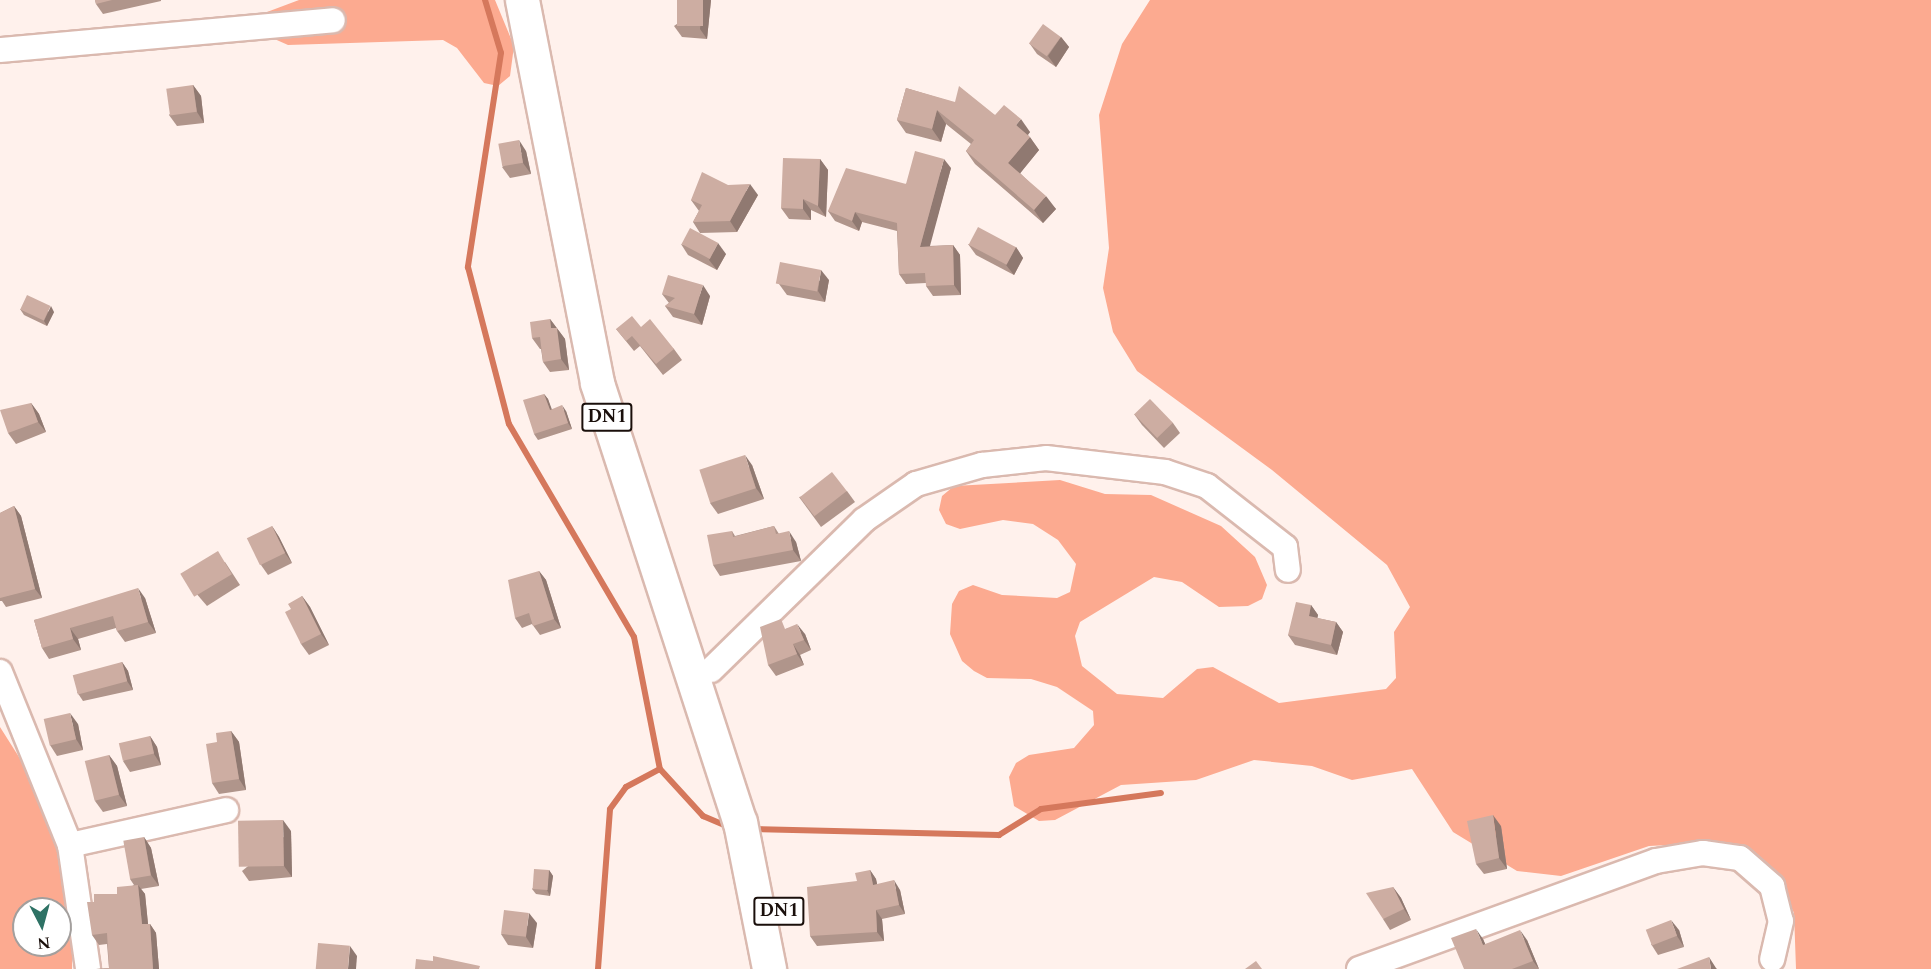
<!DOCTYPE html>
<html>
<head>
<meta charset="utf-8">
<style>
  body { margin:0 }
  #map { position:relative; width:1931px; height:969px; overflow:hidden; background:#fff1ec; font-family:Spectral,serif }
  div>[style] { position:absolute }
  [style*='--x'] { left:calc(var(--x)*1px); top:calc(var(--y)*1px); width:calc(var(--w)*1px); rotate:calc(var(--a)*1deg) }
  .green>* { inset:0; background:#fcaa90 }
  .stream>* { height:6px; margin:-3px; padding:0 3px; transform-origin:3px; border-radius:3px; background:#d5785c }
  .roads { filter:drop-shadow(2px 0 #dab9af) drop-shadow(-2px 0 #dab9af) drop-shadow(0 2px #dab9af) drop-shadow(0 -2px #dab9af) }
  .street>* { height:24px; margin:-12px; padding:0 12px; transform-origin:12px; border-radius:12px; background:#fff }
  .primary>* { height:33px; margin:-16.5px; padding:0 16.5px; transform-origin:16.5px; border-radius:16.5px; background:#fff }
  .wall>* { inset:0; background:#b0958b }
  .shaded-wall>* { inset:0; background:#907971 }
  .building>* { inset:0; background:#cdada2; transform-origin:0 0 }
  span { translate:-50% -50%; white-space:nowrap; text-align:center; line-height:1.15; -webkit-text-stroke:5px #fff; paint-order:stroke }
  .shield-label span { padding:2px 4px; background:#fff; border:2px solid; border-radius:4px; -webkit-text-stroke-width:0 }
  .shield-label { font-size:18px; color:#1a0f0b; font-weight:700 }
  .north { position:absolute; left:12px; top:897px; width:60px; height:60px; box-sizing:border-box; background:#fff; border:2px solid #a39f9d; border-radius:50%; rotate:174deg; font-size:16px; font-weight:700; line-height:24px; text-align:center; color:#1a0f0b }
  .north::after { content:''; display:block; margin:auto; width:21px; height:27px; background:#2e7265; clip-path:polygon(50% 0,100% 100%,50% 72%,0 100%) }
</style>
</head>
<body>
<div id="map">
  <div class="green">
    <div style="clip-path:polygon(299px 0,495px 0,514px 46px,510px 76px,498px 86px,484px 83px,457px 48px,443px 40px,288px 45px,261px 33px,259px 15px)"></div>
    <div style="clip-path:polygon(1150px 0,1931px 0,1931px 969px,1796px 969px,1794px 913px,1781px 886px,1708px 843px,1649px 846px,1561px 876px,1517px 871px,1453px 832px,1412px 769px,1352px 780px,1312px 766px,1254px 760px,1196px 780px,1121px 785px,1055px 820px,1039px 821px,1014px 806px,1009px 777px,1016px 763px,1029px 755px,1074px 748px,1094px 725px,1093px 711px,1057px 687px,1031px 679px,987px 678px,974px 671px,962px 661px,950px 634px,952px 604px,959px 591px,973px 585px,1002px 595px,1057px 598px,1070px 592px,1076px 564px,1058px 540px,1033px 524px,1003px 520px,960px 529px,946px 524px,939px 510px,942px 496px,954px 486px,1060px 480px,1105px 494px,1151px 495px,1221px 526px,1255px 557px,1267px 585px,1262px 599px,1248px 606px,1219px 607px,1182px 582px,1154px 577px,1080px 622px,1075px 636px,1082px 666px,1117px 694px,1163px 698px,1197px 669px,1213px 667px,1279px 703px,1386px 689px,1396px 678px,1394px 632px,1410px 607px,1387px 565px,1272px 470px,1137px 371px,1113px 332px,1103px 288px,1109px 248px,1099px 115px,1122px 44px)"></div>
    <div style="clip-path:polygon(evenodd,0 727px,31px 776px,57px 845px,73px 932px,72px 969px,0 969px,0 727px,24px 909px,60px 909px,60px 945px,24px 945px,24px 909px)"></div>
  </div>
  <div class="stream">
    <div style="--x:485;--y:0;--w:55;--a:73.2"></div>
    <div style="--x:501;--y:53;--w:217;--a:98.8"></div>
    <div style="--x:468;--y:267;--w:162;--a:75.4"></div>
    <div style="--x:509;--y:424;--w:247;--a:59.6"></div>
    <div style="--x:634;--y:637;--w:135;--a:78.9"></div>
    <div style="--x:660;--y:769;--w:64;--a:47.5"></div>
    <div style="--x:703;--y:816;--w:30;--a:23"></div>
    <div style="--x:750;--y:829;--w:249;--a:1.4"></div>
    <div style="--x:999;--y:835;--w:49;--a:-31.8"></div>
    <div style="--x:1041;--y:809;--w:121;--a:-7.6"></div>
    <div style="--x:598;--y:969;--w:160;--a:-85.7"></div>
    <div style="--x:610;--y:809;--w:27;--a:-54"></div>
    <div style="--x:626;--y:787;--w:38;--a:-28"></div>
  </div>
  <div class="roads">
    <div class="street">
      <div style="--x:0;--y:50;--w:334;--a:-5.1"></div>
      <div style="--x:711;--y:670;--w:214;--a:-44.4"></div>
      <div style="--x:864;--y:520;--w:63;--a:-34.7"></div>
      <div style="--x:916;--y:484;--w:69;--a:-16.1"></div>
      <div style="--x:982;--y:465;--w:64;--a:-6.2"></div>
      <div style="--x:1046;--y:458;--w:120;--a:6.7"></div>
      <div style="--x:1165;--y:472;--w:44;--a:18.4"></div>
      <div style="--x:1207;--y:486;--w:99;--a:38"></div>
      <div style="--x:1285;--y:547;--w:23;--a:83"></div>
      <div style="--x:0;--y:672;--w:187;--a:68"></div>
      <div style="--x:70;--y:845;--w:125;--a:81.7"></div>
      <div style="--x:70;--y:845;--w:160;--a:-12.6"></div>
      <div style="--x:1359;--y:969;--w:316;--a:-20"></div>
      <div style="--x:1656;--y:861;--w:48;--a:-9.7"></div>
      <div style="--x:1703;--y:853;--w:37;--a:8"></div>
      <div style="--x:1740;--y:858;--w:43;--a:41.2"></div>
      <div style="--x:1772;--y:886;--w:36;--a:76"></div>
      <div style="--x:1781;--y:921;--w:39;--a:103"></div>
    </div>
    <div class="primary">
      <div style="--x:522;--y:0;--w:390;--a:78.9"></div>
      <div style="--x:597;--y:383;--w:462;--a:72"></div>
      <div style="--x:740;--y:822;--w:150;--a:78.8"></div>
    </div>
  </div>
  <div class="wall">
    <div style="clip-path:polygon(95px 0,161px 0,161px 1px,103px 14px,96px 4px)"></div>
    <div style="clip-path:polygon(711px 0,707px 39px,682px 37px,674px 26px)"></div>
    <div style="clip-path:polygon(1061px 37px,1069px 47px,1056px 67px,1037px 54px,1030px 44px)"></div>
    <div style="clip-path:polygon(193px 85px,201px 96px,204px 123px,177px 126px,169px 115px)"></div>
    <div style="clip-path:polygon(906px 88px,995px 115px,1030px 132px,1028px 135px,1039px 150px,1020px 173px,1056px 209px,1043px 223px,975px 164px,966px 151px,971px 144px,946px 124px,941px 142px,906px 133px,897px 120px)"></div>
    <div style="clip-path:polygon(526px 151px,531px 174px,510px 178px,502px 167px)"></div>
    <div style="clip-path:polygon(820px 159px,828px 170px,826px 217px,811px 210px,811px 220px,789px 219px,781px 208px)"></div>
    <div style="clip-path:polygon(951px 168px,929px 246px,953px 245px,960px 255px,961px 295px,933px 296px,926px 286px,926px 283px,906px 284px,899px 274px,897px 231px,862px 222px,859px 231px,835px 221px,828px 211px)"></div>
    <div style="clip-path:polygon(728px 185px,758px 195px,737px 232px,700px 233px,693px 222px,699px 211px,691px 200px)"></div>
    <div style="clip-path:polygon(681px 244px,726px 254px,717px 270px,688px 255px)"></div>
    <div style="clip-path:polygon(968px 244px,1016px 247px,1023px 258px,1014px 275px,976px 255px)"></div>
    <div style="clip-path:polygon(829px 280px,825px 302px,787px 295px,779px 284px)"></div>
    <div style="clip-path:polygon(662px 294px,710px 296px,702px 325px,673px 317px,665px 306px,669px 303px)"></div>
    <div style="clip-path:polygon(20px 309px,54px 312px,47px 326px,24px 315px)"></div>
    <div style="clip-path:polygon(550px 319px,565px 339px,569px 370px,550px 372px,543px 362px,541px 349px,540px 349px,532px 338px)"></div>
    <div style="clip-path:polygon(641px 327px,674px 349px,682px 360px,663px 375px,640px 346px,634px 351px,616px 329px)"></div>
    <div style="clip-path:polygon(544px 394px,548px 399px,551px 409px,566px 411px,572px 429px,538px 440px,534px 434px)"></div>
    <div style="clip-path:polygon(31px 403px,39px 414px,46px 432px,16px 444px,8px 433px)"></div>
    <div style="clip-path:polygon(1134px 414px,1173px 423px,1180px 433px,1164px 448px,1142px 425px)"></div>
    <div style="clip-path:polygon(752px 465px,764px 499px,718px 514px,710px 503px)"></div>
    <div style="clip-path:polygon(847px 491px,855px 502px,821px 527px,799px 497px)"></div>
    <div style="clip-path:polygon(14px 506px,21px 516px,42px 598px,6px 607px,2px 601px,0 601px,0 513px)"></div>
    <div style="clip-path:polygon(272px 526px,279px 537px,292px 563px,268px 575px,261px 565px)"></div>
    <div style="clip-path:polygon(774px 526px,779px 534px,796px 542px,801px 561px,720px 576px,713px 565px,732px 531px,735px 536px)"></div>
    <div style="clip-path:polygon(225px 562px,240px 585px,207px 606px,189px 585px,181px 574px)"></div>
    <div style="clip-path:polygon(539px 571px,546px 580px,561px 628px,540px 635px,532px 624px,522px 628px,515px 618px)"></div>
    <div style="clip-path:polygon(302px 596px,310px 607px,329px 645px,309px 655px,301px 644px,291px 609px)"></div>
    <div style="clip-path:polygon(145px 598px,156px 633px,125px 642px,117px 631px,116px 628px,78px 639px,81px 650px,49px 659px,42px 648px,34px 620px)"></div>
    <div style="clip-path:polygon(1311px 605px,1318px 615px,1317px 618px,1336px 622px,1343px 632px,1337px 655px,1295px 645px,1288px 635px)"></div>
    <div style="clip-path:polygon(787px 628px,805px 634px,811px 650px,800px 655px,804px 665px,776px 676px,768px 665px)"></div>
    <div style="clip-path:polygon(122px 662px,128px 671px,133px 690px,83px 701px,77px 692px)"></div>
    <div style="clip-path:polygon(78px 724px,83px 750px,57px 756px,50px 745px)"></div>
    <div style="clip-path:polygon(231px 731px,239px 742px,246px 790px,219px 794px,212px 783px,217px 742px)"></div>
    <div style="clip-path:polygon(150px 736px,157px 747px,161px 765px,130px 772px,123px 761px)"></div>
    <div style="clip-path:polygon(109px 755px,117px 766px,127px 806px,103px 812px,95px 801px)"></div>
    <div style="clip-path:polygon(1501px 826px,1507px 869px,1484px 874px,1476px 864px)"></div>
    <div style="clip-path:polygon(291px 831px,292px 877px,249px 881px,242px 871px)"></div>
    <div style="clip-path:polygon(144px 837px,151px 848px,159px 886px,141px 889px,145px 894px,148px 924px,150px 924px,156px 933px,159px 969px,96px 969px,109px 968px,107px 944px,99px 945px,92px 935px,94px 902px,117px 894px,134px 885px,130px 879px)"></div>
    <div style="clip-path:polygon(549px 870px,553px 876px,550px 896px,536px 894px,532px 889px)"></div>
    <div style="clip-path:polygon(870px 870px,876px 879px,877px 884px,900px 890px,905px 914px,882px 919px,884px 941px,817px 946px,810px 936px)"></div>
    <div style="clip-path:polygon(1393px 887px,1401px 898px,1411px 920px,1390px 930px,1383px 919px)"></div>
    <div style="clip-path:polygon(537px 923px,533px 948px,508px 945px,501px 934px)"></div>
    <div style="clip-path:polygon(1679px 930px,1684px 947px,1658px 955px,1651px 944px)"></div>
    <div style="clip-path:polygon(1483px 939px,1485px 944px,1527px 940px,1539px 969px,1464px 969px)"></div>
  </div>
  <div class="shaded-wall">
    <div style="clip-path:polygon(703px 0,711px 0,707px 39px,700px 29px)"></div>
    <div style="clip-path:polygon(1061px 37px,1069px 47px,1056px 67px,1048px 56px)"></div>
    <div style="clip-path:polygon(193px 85px,201px 96px,204px 123px,197px 112px)"></div>
    <div style="clip-path:polygon(937px 110px,946px 124px,941px 142px,932px 129px)"></div>
    <div style="clip-path:polygon(1021px 119px,1030px 132px,1025px 138px,1016px 125px)"></div>
    <div style="clip-path:polygon(1030px 137px,1039px 150px,1018px 176px,1008px 163px)"></div>
    <div style="clip-path:polygon(519px 140px,526px 151px,531px 174px,523px 163px)"></div>
    <div style="clip-path:polygon(820px 159px,828px 170px,826px 217px,818px 206px)"></div>
    <div style="clip-path:polygon(944px 159px,951px 168px,927px 257px,920px 247px)"></div>
    <div style="clip-path:polygon(750px 184px,758px 195px,737px 232px,730px 221px)"></div>
    <div style="clip-path:polygon(1046px 196px,1056px 209px,1043px 223px,1034px 210px)"></div>
    <div style="clip-path:polygon(803px 199px,811px 210px,811px 220px,803px 209px)"></div>
    <div style="clip-path:polygon(855px 212px,862px 222px,859px 231px,852px 221px)"></div>
    <div style="clip-path:polygon(718px 243px,726px 254px,717px 270px,709px 260px)"></div>
    <div style="clip-path:polygon(953px 245px,960px 255px,961px 295px,954px 285px)"></div>
    <div style="clip-path:polygon(1016px 247px,1023px 258px,1014px 275px,1006px 265px)"></div>
    <div style="clip-path:polygon(821px 270px,829px 280px,825px 302px,818px 291px)"></div>
    <div style="clip-path:polygon(703px 285px,710px 296px,702px 325px,694px 314px)"></div>
    <div style="clip-path:polygon(51px 306px,54px 312px,47px 326px,44px 321px)"></div>
    <div style="clip-path:polygon(550px 319px,565px 339px,569px 370px,561px 359px,551px 328px)"></div>
    <div style="clip-path:polygon(544px 394px,548px 399px,554px 415px,550px 410px)"></div>
    <div style="clip-path:polygon(31px 403px,39px 414px,46px 432px,38px 422px)"></div>
    <div style="clip-path:polygon(562px 405px,566px 411px,572px 429px,568px 423px)"></div>
    <div style="clip-path:polygon(745px 455px,752px 465px,764px 499px,756px 488px)"></div>
    <div style="clip-path:polygon(14px 506px,21px 516px,42px 598px,35px 589px)"></div>
    <div style="clip-path:polygon(272px 526px,279px 537px,292px 563px,285px 553px)"></div>
    <div style="clip-path:polygon(789px 531px,796px 542px,801px 561px,793px 550px)"></div>
    <div style="clip-path:polygon(539px 571px,546px 580px,561px 628px,554px 619px)"></div>
    <div style="clip-path:polygon(138px 588px,145px 598px,156px 633px,148px 622px)"></div>
    <div style="clip-path:polygon(302px 596px,310px 607px,329px 645px,321px 634px)"></div>
    <div style="clip-path:polygon(1311px 605px,1318px 615px,1316px 626px,1309px 616px)"></div>
    <div style="clip-path:polygon(1336px 622px,1343px 632px,1337px 655px,1331px 645px)"></div>
    <div style="clip-path:polygon(797px 624px,805px 634px,811px 650px,804px 640px)"></div>
    <div style="clip-path:polygon(70px 628px,78px 639px,81px 650px,73px 639px)"></div>
    <div style="clip-path:polygon(793px 644px,800px 655px,804px 665px,797px 654px)"></div>
    <div style="clip-path:polygon(122px 662px,128px 671px,133px 690px,127px 681px)"></div>
    <div style="clip-path:polygon(70px 713px,78px 724px,83px 750px,76px 739px)"></div>
    <div style="clip-path:polygon(231px 731px,239px 742px,246px 790px,239px 779px)"></div>
    <div style="clip-path:polygon(150px 736px,157px 747px,161px 765px,154px 754px)"></div>
    <div style="clip-path:polygon(109px 755px,117px 766px,127px 806px,119px 795px)"></div>
    <div style="clip-path:polygon(1493px 815px,1501px 826px,1507px 869px,1499px 858px)"></div>
    <div style="clip-path:polygon(283px 820px,291px 831px,292px 877px,284px 866px)"></div>
    <div style="clip-path:polygon(144px 837px,151px 848px,159px 886px,151px 875px)"></div>
    <div style="clip-path:polygon(549px 870px,553px 876px,550px 896px,547px 890px)"></div>
    <div style="clip-path:polygon(870px 870px,876px 879px,879px 894px,873px 885px)"></div>
    <div style="clip-path:polygon(894px 880px,900px 890px,905px 914px,899px 905px)"></div>
    <div style="clip-path:polygon(138px 885px,145px 894px,149px 934px,142px 924px)"></div>
    <div style="clip-path:polygon(1393px 887px,1401px 898px,1411px 920px,1404px 909px)"></div>
    <div style="clip-path:polygon(876px 910px,882px 919px,884px 941px,877px 932px)"></div>
    <div style="clip-path:polygon(529px 913px,537px 923px,533px 948px,526px 937px)"></div>
    <div style="clip-path:polygon(1671px 920px,1679px 930px,1684px 947px,1677px 936px)"></div>
    <div style="clip-path:polygon(150px 924px,156px 933px,159px 969px,153px 969px)"></div>
    <div style="clip-path:polygon(1476px 929px,1483px 939px,1490px 955px,1483px 945px)"></div>
    <div style="clip-path:polygon(1520px 930px,1527px 940px,1539px 969px,1533px 961px)"></div>
    <div style="clip-path:polygon(350px 946px,357px 956px,356px 969px,348px 969px)"></div>
    <div style="clip-path:polygon(1709px 957px,1716px 968px,1717px 969px,1711px 969px)"></div>
  </div>
  <div class="building">
    <div style="clip-path:polygon(95px 0,112px 0,96px 4px)"></div>
    <div style="left:677px;top:0;width:26px;height:26px"></div>
    <div style="left:1043px;top:24px;width:22px;height:24px;rotate:36deg"></div>
    <div style="left:193px;top:85px;width:27px;height:27px;rotate:82deg"></div>
    <div style="clip-path:polygon(959px 86px,995px 115px,1004px 105px,1021px 119px,1016px 125px,1030px 137px,1008px 163px,1046px 196px,1034px 210px,966px 151px,974px 140px,937px 110px,932px 129px,897px 120px,906px 88px,955px 102px)"></div>
    <div style="left:519px;top:140px;width:23px;height:21px;rotate:80deg"></div>
    <div style="clip-path:polygon(915px 151px,944px 159px,920px 247px,953px 245px,954px 285px,926px 286px,925px 273px,899px 274px,897px 223px,855px 212px,852px 221px,828px 211px,846px 168px,906px 184px)"></div>
    <div style="clip-path:polygon(783px 158px,820px 159px,818px 206px,803px 199px,803px 209px,781px 208px)"></div>
    <div style="clip-path:polygon(702px 172px,728px 185px,750px 184px,730px 221px,693px 222px,702px 205px,691px 200px)"></div>
    <div style="left:978px;top:227px;width:43px;height:20px;rotate:28deg"></div>
    <div style="left:690px;top:228px;width:32px;height:18px;rotate:28deg"></div>
    <div style="left:780px;top:262px;width:42px;height:22px;rotate:11deg"></div>
    <div style="clip-path:polygon(668px 275px,703px 285px,694px 314px,665px 306px,675px 298px,662px 294px)"></div>
    <div style="left:27px;top:295px;width:26px;height:16px;rotate:25deg"></div>
    <div style="clip-path:polygon(632px 316px,641px 327px,650px 319px,674px 349px,656px 364px,632px 336px,626px 341px,616px 329px)"></div>
    <div style="clip-path:polygon(550px 319px,551px 328px,557px 328px,561px 359px,543px 362px,540px 337px,532px 338px,530px 322px)"></div>
    <div style="clip-path:polygon(544px 394px,550px 410px,562px 405px,568px 423px,534px 434px,523px 400px)"></div>
    <div style="left:1150px;top:399px;width:33px;height:22px;rotate:46deg"></div>
    <div style="clip-path:polygon(31px 403px,38px 422px,8px 433px,0 410px)"></div>
    <div style="left:745px;top:455px;width:35px;height:48px;rotate:72deg"></div>
    <div style="left:832px;top:472px;width:24px;height:41px;rotate:52deg"></div>
    <div style="clip-path:polygon(14px 506px,35px 589px,0 598px,0 513px)"></div>
    <div style="left:272px;top:526px;width:30px;height:28px;rotate:64deg"></div>
    <div style="clip-path:polygon(774px 526px,776px 534px,789px 531px,793px 550px,713px 565px,707px 535px,732px 531px,733px 537px)"></div>
    <div style="left:218px;top:551px;width:27px;height:44px;rotate:59deg"></div>
    <div style="clip-path:polygon(539px 571px,554px 619px,533px 626px,529px 613px,515px 618px,508px 580px)"></div>
    <div style="clip-path:polygon(138px 588px,148px 622px,117px 631px,113px 616px,70px 628px,73px 639px,42px 648px,34px 620px)"></div>
    <div style="clip-path:polygon(302px 596px,321px 634px,301px 644px,285px 612px,291px 609px,288px 604px)"></div>
    <div style="clip-path:polygon(1296px 602px,1311px 605px,1309px 616px,1336px 622px,1331px 645px,1288px 635px)"></div>
    <div style="clip-path:polygon(781px 619px,785px 629px,797px 624px,804px 640px,793px 644px,797px 654px,768px 665px,760px 627px)"></div>
    <div style="left:122px;top:662px;width:20px;height:51px;rotate:75deg"></div>
    <div style="left:70px;top:713px;width:27px;height:27px;rotate:77deg"></div>
    <div style="clip-path:polygon(231px 731px,239px 779px,212px 783px,206px 744px,217px 742px,216px 733px)"></div>
    <div style="left:150px;top:736px;width:18px;height:32px;rotate:77deg"></div>
    <div style="left:109px;top:755px;width:41px;height:25px;rotate:76deg"></div>
    <div style="clip-path:polygon(1493px 815px,1499px 858px,1476px 864px,1467px 821px)"></div>
    <div style="left:283px;top:820px;width:46px;height:45px;rotate:89deg"></div>
    <div style="left:144px;top:837px;width:39px;height:21px;rotate:80deg"></div>
    <div style="left:534px;top:869px;width:15px;height:20px;rotate:4deg"></div>
    <div style="clip-path:polygon(870px 870px,873px 885px,894px 880px,899px 905px,876px 910px,877px 932px,810px 936px,807px 887px,857px 881px,855px 873px)"></div>
    <div style="clip-path:polygon(138px 885px,142px 924px,150px 924px,153px 969px,96px 969px,109px 968px,107px 933px,92px 935px,87px 902px,94px 902px,94px 894px,117px 894px,117px 887px)"></div>
    <div style="clip-path:polygon(1393px 887px,1404px 909px,1383px 919px,1366px 893px)"></div>
    <div style="left:504px;top:910px;width:25px;height:24px;rotate:7deg"></div>
    <div style="left:1671px;top:920px;width:17px;height:27px;rotate:69deg"></div>
    <div style="clip-path:polygon(1476px 929px,1483px 945px,1520px 930px,1533px 961px,1512px 969px,1464px 969px,1451px 938px)"></div>
    <div style="left:318px;top:943px;width:32px;height:26px;rotate:5deg"></div>
    <div style="clip-path:polygon(433px 956px,480px 966px,479px 969px,415px 969px,416px 959px,433px 961px)"></div>
    <div style="clip-path:polygon(1709px 957px,1711px 969px,1677px 969px)"></div>
    <div style="clip-path:polygon(1256px 961px,1262px 969px,1245px 969px)"></div>
  </div>
  <div class="shield-label">
    <span style="left:607px;top:417px">DN1</span>
    <span style="left:779px;top:911px">DN1</span>
  </div>
  <div class="north">N</div>
</div>
</body>
</html>
